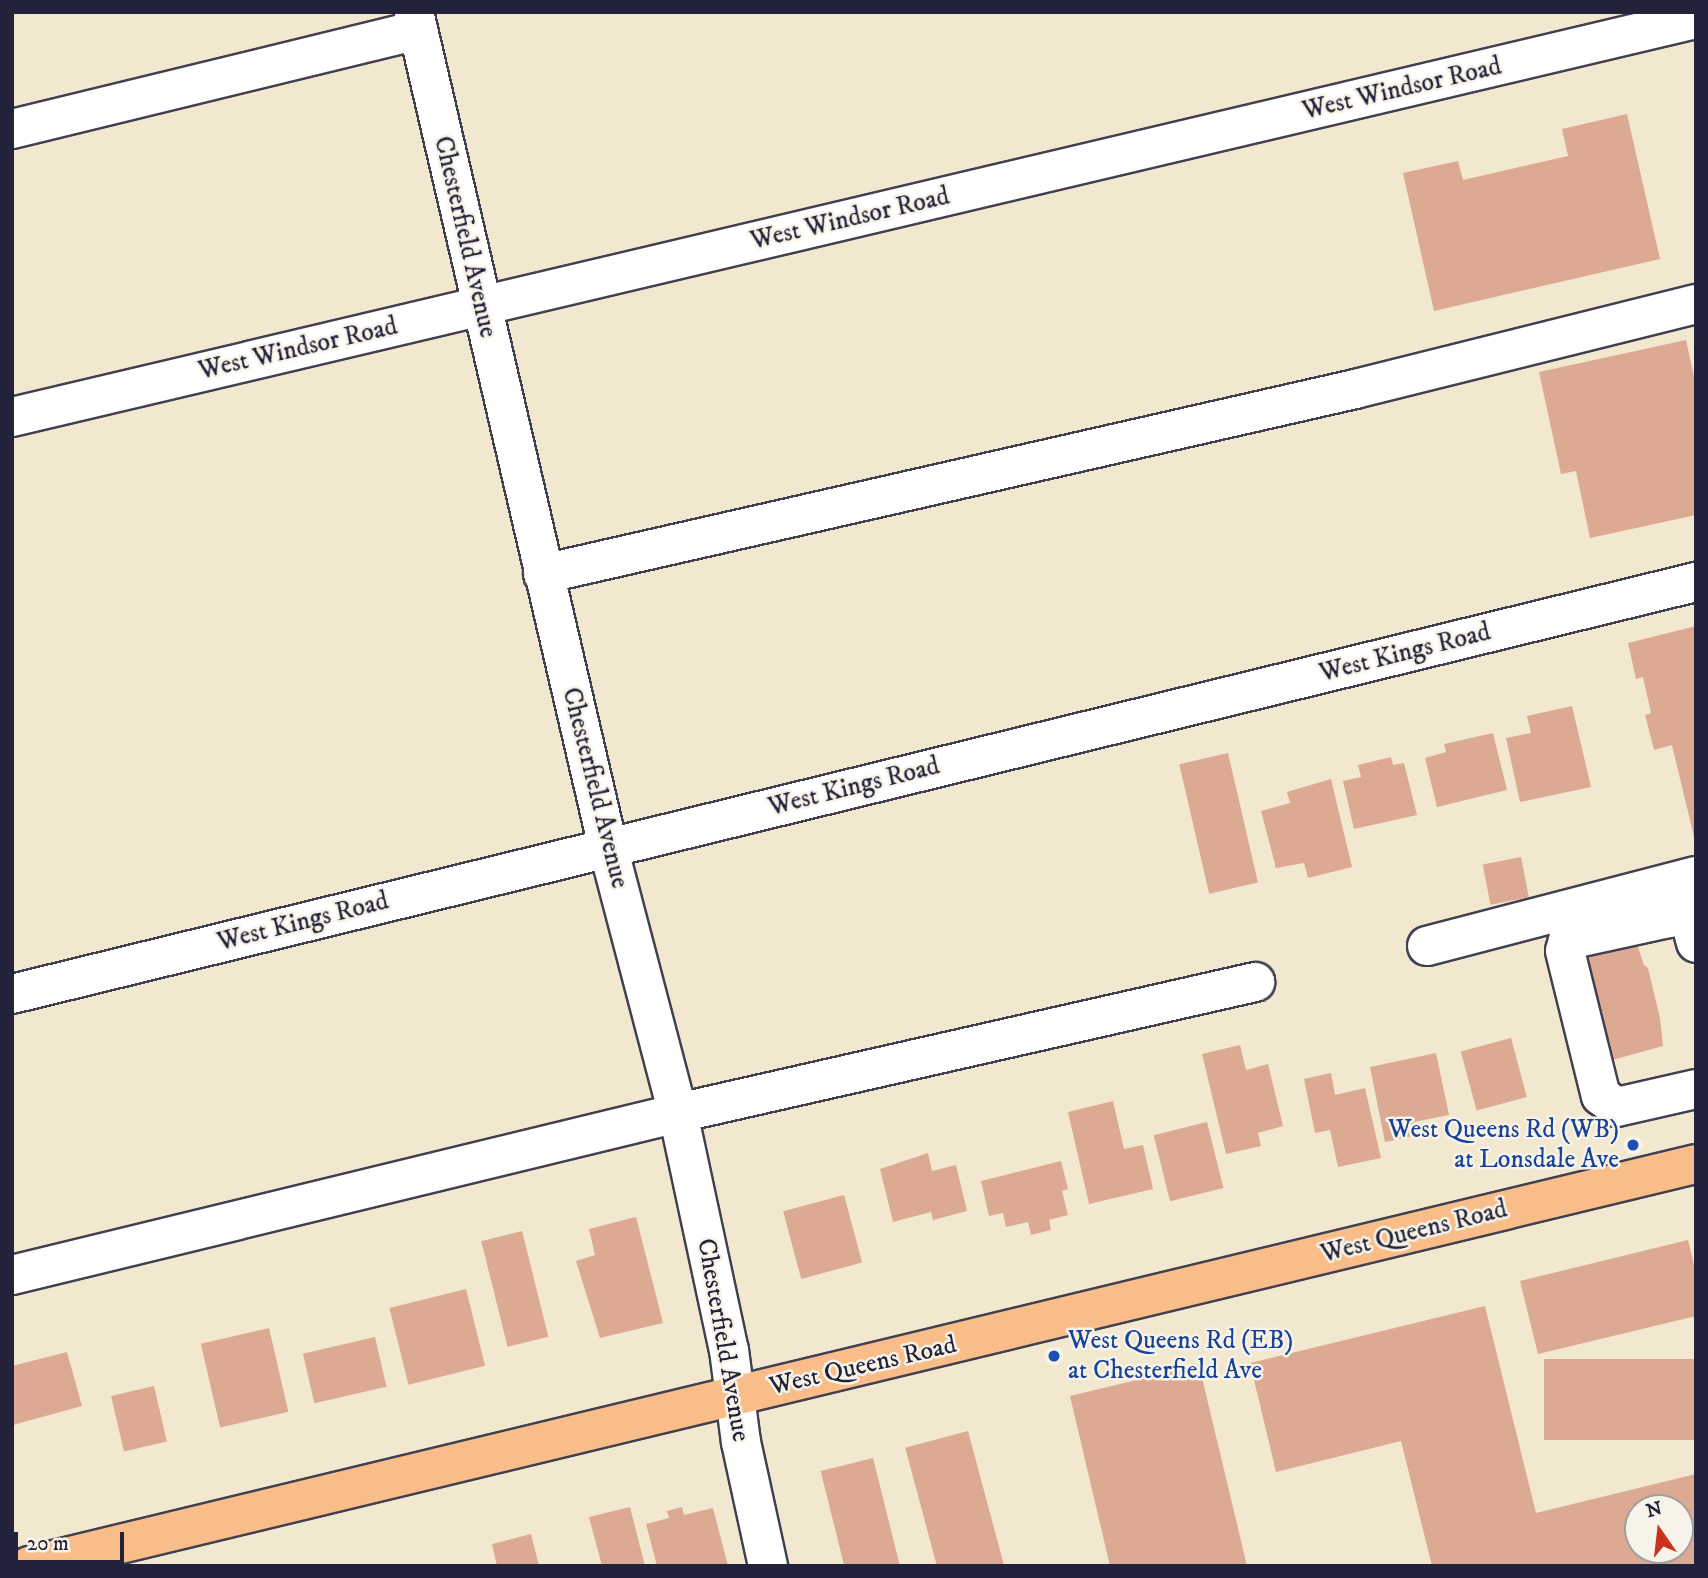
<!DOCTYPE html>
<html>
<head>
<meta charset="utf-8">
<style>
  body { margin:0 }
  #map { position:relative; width:1708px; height:1578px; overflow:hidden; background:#f2e7cf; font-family:"IM FELL DW Pica",serif }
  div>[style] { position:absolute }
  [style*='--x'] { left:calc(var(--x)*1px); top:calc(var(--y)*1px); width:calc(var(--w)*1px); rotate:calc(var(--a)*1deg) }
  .building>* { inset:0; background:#dcaa93; transform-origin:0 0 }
  .roads { filter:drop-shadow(2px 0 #414051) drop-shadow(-2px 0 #414051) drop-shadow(0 2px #414051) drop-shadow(0 -2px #414051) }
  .minor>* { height:38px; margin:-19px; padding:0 19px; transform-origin:19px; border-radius:19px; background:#fff }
  .major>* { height:38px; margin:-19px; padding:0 19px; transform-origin:19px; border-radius:19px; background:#f8bd88 }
  .dots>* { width:19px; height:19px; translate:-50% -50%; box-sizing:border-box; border:4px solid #f7f3e8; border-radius:50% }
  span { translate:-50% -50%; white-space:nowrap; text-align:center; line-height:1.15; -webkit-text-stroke:5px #f7f3e8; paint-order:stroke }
  .street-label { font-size:26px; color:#22223b }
  .transit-label { font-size:26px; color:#164399 }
  .right { translate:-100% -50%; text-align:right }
  .left { translate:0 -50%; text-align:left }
  .frame { position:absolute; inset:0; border:14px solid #22223b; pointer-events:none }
  .north { position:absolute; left:1624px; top:1494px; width:70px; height:70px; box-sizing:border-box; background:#f7f3e8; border:2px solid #a29fa3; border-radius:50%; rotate:346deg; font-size:19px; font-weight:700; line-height:28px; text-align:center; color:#22223b }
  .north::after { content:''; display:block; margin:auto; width:24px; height:32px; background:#c8321e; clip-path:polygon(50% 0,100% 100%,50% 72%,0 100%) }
  .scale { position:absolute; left:14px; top:1532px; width:110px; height:32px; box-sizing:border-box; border:4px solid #22223b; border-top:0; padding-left:9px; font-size:21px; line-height:24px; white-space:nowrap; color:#22223b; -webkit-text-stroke:5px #f7f3e8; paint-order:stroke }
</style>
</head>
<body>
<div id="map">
  <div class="building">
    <div style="clip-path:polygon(1627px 114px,1660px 259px,1434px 311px,1403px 173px,1458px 161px,1463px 180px,1568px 156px,1562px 129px)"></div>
    <div style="clip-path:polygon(1686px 340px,1696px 386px,1696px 515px,1590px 538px,1576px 471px,1561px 474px,1539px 372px)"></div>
    <div style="clip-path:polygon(1696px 626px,1696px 841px,1695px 841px,1672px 745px,1654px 750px,1645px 715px,1651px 713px,1643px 677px,1636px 679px,1628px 643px)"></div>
    <div style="clip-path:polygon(1572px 706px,1591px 787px,1520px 802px,1506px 738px,1531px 733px,1527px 716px)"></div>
    <div style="clip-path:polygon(1493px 733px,1507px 790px,1437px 807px,1425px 758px,1446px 752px,1444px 744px)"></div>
    <div style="left:1228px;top:753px;width:133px;height:50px;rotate:77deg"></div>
    <div style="clip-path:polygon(1391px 757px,1393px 765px,1404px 763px,1417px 815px,1354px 829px,1343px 781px,1361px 777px,1358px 765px)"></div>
    <div style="clip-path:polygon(1331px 779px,1352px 867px,1308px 878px,1304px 863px,1276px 868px,1261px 811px,1290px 803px,1287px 792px)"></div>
    <div style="left:1521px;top:857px;width:41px;height:39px;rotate:79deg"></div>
    <div style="clip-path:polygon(1634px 935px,1644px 965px,1648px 968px,1660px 1018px,1663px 1046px,1605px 1062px,1578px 947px)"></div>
    <div style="left:1511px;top:1038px;width:61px;height:52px;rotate:75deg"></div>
    <div style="clip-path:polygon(1240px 1045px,1246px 1070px,1268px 1064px,1283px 1126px,1258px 1133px,1261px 1146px,1226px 1154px,1202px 1054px)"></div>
    <div style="clip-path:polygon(1436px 1053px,1449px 1115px,1414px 1122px,1417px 1135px,1385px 1142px,1370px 1067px)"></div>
    <div style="clip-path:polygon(1331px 1073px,1335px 1095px,1365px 1088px,1381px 1158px,1338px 1167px,1330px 1130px,1315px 1133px,1304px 1079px)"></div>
    <div style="clip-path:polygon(1113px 1101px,1124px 1149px,1143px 1145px,1153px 1189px,1089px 1204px,1068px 1112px)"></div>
    <div style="left:1207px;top:1122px;width:68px;height:55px;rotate:76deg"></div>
    <div style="clip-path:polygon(928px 1153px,932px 1171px,956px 1165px,967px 1211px,933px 1220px,931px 1212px,893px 1222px,880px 1169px)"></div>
    <div style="clip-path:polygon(1061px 1161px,1068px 1189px,1062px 1191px,1068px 1215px,1049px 1220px,1051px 1230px,1031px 1235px,1028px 1222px,1006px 1227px,1003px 1213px,989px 1216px,981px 1181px)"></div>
    <div style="left:844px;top:1195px;width:70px;height:63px;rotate:75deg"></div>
    <div style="clip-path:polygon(636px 1217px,663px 1323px,600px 1338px,576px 1261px,595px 1255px,589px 1229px)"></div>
    <div style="left:522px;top:1231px;width:109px;height:42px;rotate:76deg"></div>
    <div style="clip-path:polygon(1688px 1240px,1696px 1273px,1696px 1316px,1538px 1354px,1520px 1281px)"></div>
    <div style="left:466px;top:1289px;width:79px;height:79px;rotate:76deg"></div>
    <div style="clip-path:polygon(evenodd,1485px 1306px,1536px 1513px,1696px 1474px,1696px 1566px,1432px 1566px,1401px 1441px,1276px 1472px,1250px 1363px,1485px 1306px,1638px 1508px,1680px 1508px,1680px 1550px,1638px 1550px,1638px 1508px)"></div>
    <div style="left:269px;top:1328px;width:86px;height:70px;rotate:77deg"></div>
    <div style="left:375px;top:1337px;width:51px;height:74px;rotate:77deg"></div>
    <div style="clip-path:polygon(67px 1352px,82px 1406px,13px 1425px,12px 1366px)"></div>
    <div style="left:1696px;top:1359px;width:81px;height:152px;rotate:90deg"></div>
    <div style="clip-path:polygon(1199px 1365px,1247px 1566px,1110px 1566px,1070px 1396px)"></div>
    <div style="left:154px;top:1386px;width:57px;height:44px;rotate:77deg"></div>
    <div style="left:968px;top:1431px;width:139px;height:65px;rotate:75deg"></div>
    <div style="left:873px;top:1458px;width:111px;height:54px;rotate:76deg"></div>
    <div style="clip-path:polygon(630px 1507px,645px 1566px,602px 1566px,589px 1517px)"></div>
    <div style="clip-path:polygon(682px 1507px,684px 1515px,713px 1508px,728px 1566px,657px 1566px,646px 1524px,669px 1518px,667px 1511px)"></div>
    <div style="clip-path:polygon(531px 1534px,539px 1566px,497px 1566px,492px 1544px)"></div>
  </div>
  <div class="roads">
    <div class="minor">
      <div style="--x:414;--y:12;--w:857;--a:76.92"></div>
      <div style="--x:608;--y:847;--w:275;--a:75.3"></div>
      <div style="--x:678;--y:1113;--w:242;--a:77.9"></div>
      <div style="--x:729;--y:1350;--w:93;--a:82.6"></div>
      <div style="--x:741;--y:1442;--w:127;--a:77.7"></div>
      <div style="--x:12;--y:129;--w:418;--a:-13.7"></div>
      <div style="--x:12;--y:417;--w:1730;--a:-13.3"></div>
      <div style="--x:543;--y:574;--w:833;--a:-12.83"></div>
      <div style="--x:1355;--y:389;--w:351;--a:-14"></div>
      <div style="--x:1696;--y:906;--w:30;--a:156"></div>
      <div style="--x:1669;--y:918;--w:103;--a:167.7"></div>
      <div style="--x:1568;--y:940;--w:11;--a:105"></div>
      <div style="--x:1565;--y:951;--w:149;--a:76.1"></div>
      <div style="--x:1601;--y:1096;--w:19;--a:35"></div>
      <div style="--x:1617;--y:1107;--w:81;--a:-12.8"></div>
      <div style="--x:1687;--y:909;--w:35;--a:75"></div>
      <div style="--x:1427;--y:946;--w:278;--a:-14.6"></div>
      <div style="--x:12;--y:994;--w:1734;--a:-13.75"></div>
      <div style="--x:12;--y:1275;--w:685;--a:-13.67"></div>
      <div style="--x:678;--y:1113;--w:592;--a:-12.79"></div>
    </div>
    <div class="major">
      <div style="--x:29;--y:1566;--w:1715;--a:-13.56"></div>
    </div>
  </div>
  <div class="dots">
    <div style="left:1633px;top:1145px;background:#1a4fb4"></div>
    <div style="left:1054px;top:1356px;background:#1a4fb4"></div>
  </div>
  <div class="street-label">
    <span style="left:1402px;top:89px;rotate:-13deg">West Windsor Road</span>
    <span style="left:850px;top:219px;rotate:-13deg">West Windsor Road</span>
    <span style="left:465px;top:237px;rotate:77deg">Chesterfield Avenue</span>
    <span style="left:298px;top:349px;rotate:-13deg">West Windsor Road</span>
    <span style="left:1405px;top:653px;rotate:-14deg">West Kings Road</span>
    <span style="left:854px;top:787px;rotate:-14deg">West Kings Road</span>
    <span style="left:595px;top:788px;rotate:76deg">Chesterfield Avenue</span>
    <span style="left:303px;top:922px;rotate:-14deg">West Kings Road</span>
    <span style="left:1414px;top:1232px;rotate:-14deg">West Queens Road</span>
    <span style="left:723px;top:1340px;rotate:80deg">Chesterfield Avenue</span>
    <span style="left:863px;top:1366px;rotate:-13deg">West Queens Road</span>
  </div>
  <div class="transit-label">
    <span class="right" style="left:1619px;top:1145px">West Queens Rd (WB)<br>at Lonsdale Ave</span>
    <span class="left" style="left:1068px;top:1356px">West Queens Rd (EB)<br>at Chesterfield Ave</span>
  </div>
  <div class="frame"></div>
  <div class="north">N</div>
  <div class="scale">20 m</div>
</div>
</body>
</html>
